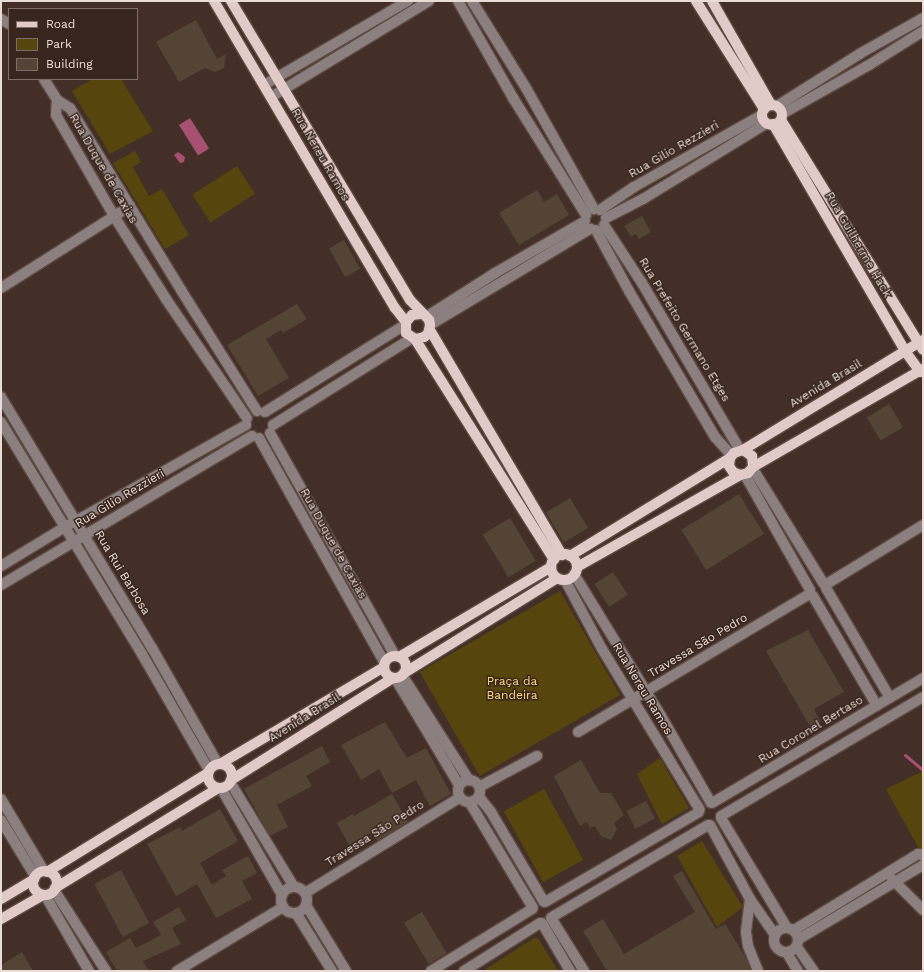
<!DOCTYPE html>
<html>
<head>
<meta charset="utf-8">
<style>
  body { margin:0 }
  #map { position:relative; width:924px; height:972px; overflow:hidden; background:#432f27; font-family:"Work Sans",sans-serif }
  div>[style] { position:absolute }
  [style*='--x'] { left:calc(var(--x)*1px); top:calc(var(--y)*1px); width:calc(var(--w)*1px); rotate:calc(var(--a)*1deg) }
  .green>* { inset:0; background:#57450e; transform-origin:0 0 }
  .water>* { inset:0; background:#a75071; transform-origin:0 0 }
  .stream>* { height:3px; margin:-1.5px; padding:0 1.5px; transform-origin:1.5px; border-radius:1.5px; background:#a75071 }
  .building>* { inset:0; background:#544435; transform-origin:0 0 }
  .roads { filter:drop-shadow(1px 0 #5e4b43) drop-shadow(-1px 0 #5e4b43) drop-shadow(0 1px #5e4b43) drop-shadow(0 -1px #5e4b43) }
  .minor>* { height:10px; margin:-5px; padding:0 5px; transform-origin:5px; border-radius:5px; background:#8b807f }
  .minor>.ring { margin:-5px; padding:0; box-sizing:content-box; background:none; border:10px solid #8b807f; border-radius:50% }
  .major>* { height:10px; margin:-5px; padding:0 5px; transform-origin:5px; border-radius:5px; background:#e2cac9 }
  .major>.ring { margin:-5px; padding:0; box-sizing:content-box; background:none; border:10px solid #e2cac9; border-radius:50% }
  span { translate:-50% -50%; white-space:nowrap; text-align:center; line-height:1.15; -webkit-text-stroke:3px #38251e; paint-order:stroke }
  .street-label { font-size:12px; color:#e9dcd7 }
  .park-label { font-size:12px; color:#fdd97b }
  .frame { position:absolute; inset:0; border:2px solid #e9dcd7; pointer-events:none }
  .legend { position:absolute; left:8px; top:8px; width:130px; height:72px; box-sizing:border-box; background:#38251e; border:1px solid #7f6e68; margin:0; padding:5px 7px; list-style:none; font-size:12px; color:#e9dcd7 }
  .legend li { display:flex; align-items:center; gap:8px; height:20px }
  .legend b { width:20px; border:1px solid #7f6e68 }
</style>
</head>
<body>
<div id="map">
  <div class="green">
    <div style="clip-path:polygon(93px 79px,121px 79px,153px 131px,110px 154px,72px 91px)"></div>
    <div style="clip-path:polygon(135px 151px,141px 162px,133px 167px,149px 196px,162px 189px,189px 235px,165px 249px,113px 163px)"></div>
    <div style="left:237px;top:166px;width:33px;height:53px;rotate:57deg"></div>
    <div style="left:560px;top:591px;width:120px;height:162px;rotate:60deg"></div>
    <div style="clip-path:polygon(660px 758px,689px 808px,662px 824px,637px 774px)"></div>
    <div style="clip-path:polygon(923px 771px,923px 856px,886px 789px)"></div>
    <div style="left:544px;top:789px;width:81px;height:46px;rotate:61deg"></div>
    <div style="clip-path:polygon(702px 841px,743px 907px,717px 927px,677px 856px)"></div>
    <div style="clip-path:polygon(534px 938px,538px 938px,558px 971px,483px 971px)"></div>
  </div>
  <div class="water">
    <div style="left:190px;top:118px;width:36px;height:13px;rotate:58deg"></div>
    <div style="clip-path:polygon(178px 152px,185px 157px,184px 162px,180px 163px,174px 155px)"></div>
  </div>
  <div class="stream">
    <div style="--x:905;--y:755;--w:23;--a:40"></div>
  </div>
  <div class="building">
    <div style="clip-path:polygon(196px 20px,217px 59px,226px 54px,224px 68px,215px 72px,205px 68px,179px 82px,156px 42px)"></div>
    <div style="clip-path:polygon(537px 190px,544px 202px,557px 194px,569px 215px,519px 245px,499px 213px)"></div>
    <div style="clip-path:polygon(642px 216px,651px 232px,639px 239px,636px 234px,631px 237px,624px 226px)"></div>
    <div style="left:344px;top:240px;width:33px;height:17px;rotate:61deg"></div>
    <div style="clip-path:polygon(297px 304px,307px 319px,283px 333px,281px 330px,266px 339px,289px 378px,258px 396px,227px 345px)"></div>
    <div style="left:889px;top:404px;width:27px;height:26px;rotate:59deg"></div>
    <div style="left:739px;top:494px;width:47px;height:68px;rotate:58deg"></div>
    <div style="left:570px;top:498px;width:35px;height:28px;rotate:59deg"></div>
    <div style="left:510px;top:518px;width:50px;height:32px;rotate:59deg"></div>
    <div style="left:613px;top:572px;width:27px;height:22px;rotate:57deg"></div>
    <div style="clip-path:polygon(808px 630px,844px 692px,814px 709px,821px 723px,811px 728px,766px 651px)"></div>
    <div style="clip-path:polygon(385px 722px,407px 758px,426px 748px,451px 794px,430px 806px,416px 780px,392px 793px,379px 769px,361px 780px,341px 745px)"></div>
    <div style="clip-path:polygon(322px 746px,330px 762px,306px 776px,312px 786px,277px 805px,288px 827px,270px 836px,244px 789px)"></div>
    <div style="clip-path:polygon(581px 760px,600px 793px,611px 793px,624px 815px,614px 823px,617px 829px,611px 840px,601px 836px,595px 826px,590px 828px,587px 822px,580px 826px,554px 776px)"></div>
    <div style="clip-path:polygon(392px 794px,408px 822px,377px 841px,372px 832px,349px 845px,337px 823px,353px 814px,354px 816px)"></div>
    <div style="left:646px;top:801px;width:20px;height:22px;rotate:63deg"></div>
    <div style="clip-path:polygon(220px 809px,238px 841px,200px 863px,212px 885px,226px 876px,222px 870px,248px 856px,257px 873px,242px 881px,252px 899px,216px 918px,197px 884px,176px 896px,147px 844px,180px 827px,182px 831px)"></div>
    <div style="left:121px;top:870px;width:60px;height:30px;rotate:62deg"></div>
    <div style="clip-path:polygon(682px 871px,716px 929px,725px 924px,746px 958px,751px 971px,607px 971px,583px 931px,603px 919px,624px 954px,695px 912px,673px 876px)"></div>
    <div style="clip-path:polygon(179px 907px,186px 920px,172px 928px,181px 944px,143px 961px,149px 971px,117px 971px,106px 952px,130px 938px,136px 948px,161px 935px,153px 922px)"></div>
    <div style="left:422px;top:912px;width:48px;height:21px;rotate:59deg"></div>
    <div style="clip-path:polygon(22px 952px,33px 971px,1px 971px,1px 965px)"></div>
  </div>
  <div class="roads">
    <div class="minor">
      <div style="--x:458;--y:1;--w:112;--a:60.4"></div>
      <div style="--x:513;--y:98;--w:138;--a:58"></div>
      <div style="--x:472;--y:1;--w:102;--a:58.2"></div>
      <div style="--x:526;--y:88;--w:139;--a:60.7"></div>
      <div style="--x:1;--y:19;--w:9;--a:32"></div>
      <div style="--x:44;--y:79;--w:25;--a:58"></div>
      <div style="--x:264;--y:85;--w:167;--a:-30.3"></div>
      <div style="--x:271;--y:97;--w:185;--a:-31.3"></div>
      <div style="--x:57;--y:100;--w:15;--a:94"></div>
      <div style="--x:56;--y:115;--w:116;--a:60.1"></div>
      <div style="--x:114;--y:216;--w:98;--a:57.9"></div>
      <div style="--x:166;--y:299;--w:144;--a:55.8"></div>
      <div style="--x:57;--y:100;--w:15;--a:32"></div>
      <div style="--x:70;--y:108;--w:213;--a:58.6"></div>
      <div style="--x:181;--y:290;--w:143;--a:57.9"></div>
      <div style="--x:777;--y:106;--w:99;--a:-32.2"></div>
      <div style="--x:861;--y:53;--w:71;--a:-29.4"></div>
      <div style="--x:782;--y:114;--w:100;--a:-29.4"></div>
      <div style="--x:869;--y:65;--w:64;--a:-32.2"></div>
      <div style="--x:600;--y:210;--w:41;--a:-34.1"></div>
      <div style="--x:634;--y:187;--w:147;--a:-29.4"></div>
      <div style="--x:606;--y:218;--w:42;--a:-27.2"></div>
      <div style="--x:643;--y:199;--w:145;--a:-31.5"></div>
      <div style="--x:604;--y:225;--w:69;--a:56.8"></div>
      <div style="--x:642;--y:283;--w:194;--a:59.6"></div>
      <div style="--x:596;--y:230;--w:69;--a:61.6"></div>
      <div style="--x:629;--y:291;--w:169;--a:59.5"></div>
      <div style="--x:715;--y:437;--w:24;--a:48"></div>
      <div style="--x:1;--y:288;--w:153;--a:-32.4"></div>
      <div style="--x:426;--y:317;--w:82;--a:-32.5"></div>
      <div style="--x:495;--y:273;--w:104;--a:-30"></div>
      <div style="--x:430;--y:325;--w:187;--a:-31"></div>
      <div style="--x:1;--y:397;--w:293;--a:59"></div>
      <div style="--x:152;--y:648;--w:133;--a:60.4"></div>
      <div style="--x:265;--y:412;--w:165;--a:-31.9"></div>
      <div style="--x:1;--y:422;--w:271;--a:58.7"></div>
      <div style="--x:142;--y:654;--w:134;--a:60"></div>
      <div style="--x:273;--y:425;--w:164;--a:-32"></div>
      <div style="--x:270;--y:433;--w:256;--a:60.7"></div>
      <div style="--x:259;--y:438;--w:258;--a:60.8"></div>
      <div style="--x:753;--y:469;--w:134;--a:58.4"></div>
      <div style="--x:745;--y:475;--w:132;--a:60.5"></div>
      <div style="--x:1;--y:566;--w:75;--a:-31.4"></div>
      <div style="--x:65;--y:527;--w:208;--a:-29.4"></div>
      <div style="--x:574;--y:574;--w:167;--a:58.5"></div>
      <div style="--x:661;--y:716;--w:100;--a:60.1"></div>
      <div style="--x:565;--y:580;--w:78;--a:61.8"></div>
      <div style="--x:602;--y:649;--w:188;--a:58.7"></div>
      <div style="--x:1;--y:585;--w:292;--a:-30.7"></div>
      <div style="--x:825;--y:585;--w:115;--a:-31.5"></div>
      <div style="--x:826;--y:588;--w:127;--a:59.8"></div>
      <div style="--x:813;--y:596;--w:127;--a:59.8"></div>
      <div style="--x:402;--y:675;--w:125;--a:57.5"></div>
      <div style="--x:395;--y:678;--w:125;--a:59.1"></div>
      <div style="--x:578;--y:732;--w:271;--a:-30.8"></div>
      <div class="ring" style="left:458px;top:780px;width:12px;height:12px"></div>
      <div style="--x:230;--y:782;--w:123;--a:58.6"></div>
      <div style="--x:479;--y:787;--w:66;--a:-28.1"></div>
      <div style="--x:221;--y:788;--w:123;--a:60.3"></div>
      <div style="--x:479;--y:797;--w:19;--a:51"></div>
      <div style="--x:491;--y:812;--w:104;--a:59.5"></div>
      <div style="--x:1;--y:799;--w:84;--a:59.2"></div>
      <div style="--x:470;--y:803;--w:122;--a:59"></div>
      <div style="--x:712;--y:803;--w:245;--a:-30.6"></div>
      <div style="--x:721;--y:816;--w:234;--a:-30.5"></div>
      <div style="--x:721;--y:818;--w:128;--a:59"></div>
      <div style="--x:1;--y:820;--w:66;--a:58.7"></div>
      <div style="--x:710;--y:825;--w:84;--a:61.6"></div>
      <div style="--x:750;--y:899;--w:44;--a:55.2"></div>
      <div style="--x:892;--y:879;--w:44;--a:45"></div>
      <div class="ring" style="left:281px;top:887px;width:16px;height:16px"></div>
      <div style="--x:54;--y:890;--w:96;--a:57.3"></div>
      <div style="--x:305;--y:893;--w:181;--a:-31.7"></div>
      <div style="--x:45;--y:895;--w:88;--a:59.9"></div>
      <div style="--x:750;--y:899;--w:33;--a:97"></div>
      <div style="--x:746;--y:932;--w:14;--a:82"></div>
      <div style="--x:748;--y:946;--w:27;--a:68"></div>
      <div style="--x:545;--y:902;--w:178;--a:-30.3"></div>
      <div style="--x:306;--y:905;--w:77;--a:58.8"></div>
      <div style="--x:296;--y:913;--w:68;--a:58.2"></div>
      <div style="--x:552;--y:917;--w:181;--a:-30.5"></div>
      <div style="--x:551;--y:918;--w:62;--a:58.1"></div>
      <div style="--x:542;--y:923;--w:56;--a:59.7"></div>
      <div class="ring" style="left:774px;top:928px;width:14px;height:14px"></div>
      <div style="--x:794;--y:930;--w:145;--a:-31.5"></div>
      <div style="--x:918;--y:854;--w:3;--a:0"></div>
      <div style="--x:921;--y:854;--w:3;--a:45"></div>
      <div style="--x:799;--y:939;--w:144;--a:-30.8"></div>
      <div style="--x:797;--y:947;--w:29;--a:55"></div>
      <div style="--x:787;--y:953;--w:21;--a:59"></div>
      <div style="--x:177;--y:971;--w:124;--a:-31.1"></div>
      <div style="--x:431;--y:971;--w:119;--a:-31.5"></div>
      <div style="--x:464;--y:971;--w:90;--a:-32.3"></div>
    </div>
    <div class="major">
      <div style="--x:214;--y:1;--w:356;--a:59.5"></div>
      <div style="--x:395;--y:308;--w:18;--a:52"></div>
      <div style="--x:231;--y:1;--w:348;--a:59.1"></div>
      <div style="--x:410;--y:300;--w:28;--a:46"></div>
      <div style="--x:429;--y:320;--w:5;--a:79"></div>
      <div style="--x:430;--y:325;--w:9;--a:103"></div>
      <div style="--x:428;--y:334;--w:5;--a:143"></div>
      <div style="--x:424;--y:337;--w:9;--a:167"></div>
      <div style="--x:415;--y:339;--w:11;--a:-146"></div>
      <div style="--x:406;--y:333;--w:11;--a:-90"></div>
      <div style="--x:406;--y:322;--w:9;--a:-49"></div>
      <div style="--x:412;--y:315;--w:9;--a:-6"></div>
      <div style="--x:696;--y:1;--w:128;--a:57.8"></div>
      <div style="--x:712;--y:1;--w:120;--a:60.4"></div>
      <div class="ring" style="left:762px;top:105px;width:10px;height:10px"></div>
      <div style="--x:781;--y:120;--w:270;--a:58.3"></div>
      <div style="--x:773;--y:124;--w:263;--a:59.8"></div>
      <div style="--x:905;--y:351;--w:26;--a:54"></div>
      <div style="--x:430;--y:330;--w:261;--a:59.6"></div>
      <div style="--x:415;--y:339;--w:261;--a:57.8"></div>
      <div style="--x:743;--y:450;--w:211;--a:-31.4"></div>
      <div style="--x:753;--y:467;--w:11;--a:-95"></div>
      <div style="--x:752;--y:456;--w:11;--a:-146"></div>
      <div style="--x:743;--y:450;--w:9;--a:162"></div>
      <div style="--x:734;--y:453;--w:6;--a:129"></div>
      <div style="--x:730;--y:458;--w:8;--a:97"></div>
      <div style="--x:729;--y:466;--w:7;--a:56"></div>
      <div style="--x:733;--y:472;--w:8;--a:23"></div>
      <div style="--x:740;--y:475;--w:8;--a:-14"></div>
      <div style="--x:748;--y:473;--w:8;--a:-50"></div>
      <div style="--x:753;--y:467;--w:196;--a:-30"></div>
      <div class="ring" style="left:551px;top:554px;width:16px;height:16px"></div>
      <div style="--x:570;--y:556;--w:188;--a:-31.5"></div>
      <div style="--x:577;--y:567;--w:187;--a:-29.4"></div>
      <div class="ring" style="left:384px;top:656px;width:12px;height:12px"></div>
      <div style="--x:399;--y:657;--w:177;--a:-30.6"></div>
      <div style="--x:404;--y:673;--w:180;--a:-31.8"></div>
      <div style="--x:220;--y:764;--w:191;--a:-30.6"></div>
      <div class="ring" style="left:208px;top:764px;width:14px;height:14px"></div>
      <div style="--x:231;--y:780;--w:191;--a:-32.2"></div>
      <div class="ring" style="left:33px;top:871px;width:14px;height:14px"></div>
      <div style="--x:47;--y:872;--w:189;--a:-31.6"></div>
      <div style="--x:55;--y:888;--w:191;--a:-31.5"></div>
      <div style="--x:1;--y:899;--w:39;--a:-31"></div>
      <div style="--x:1;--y:919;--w:48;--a:-29.7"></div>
    </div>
  </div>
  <div class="street-label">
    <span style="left:674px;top:150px;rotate:-30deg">Rua Gilio Rezzieri</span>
    <span style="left:320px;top:155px;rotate:60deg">Rua Nereu Ramos</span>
    <span style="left:103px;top:169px;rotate:60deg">Rua Duque de Caxias</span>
    <span style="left:858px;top:245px;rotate:60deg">Rua Guilherme Hack</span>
    <span style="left:684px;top:330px;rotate:59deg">Rua Prefeito Germano Etges</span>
    <span style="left:826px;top:384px;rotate:-31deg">Avenida Brasil</span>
    <span style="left:120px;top:499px;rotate:-31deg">Rua Gilio Rezzieri</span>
    <span style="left:333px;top:544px;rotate:61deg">Rua Duque de Caxias</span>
    <span style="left:122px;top:573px;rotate:59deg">Rua Rui Barbosa</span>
    <span style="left:698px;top:646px;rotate:-31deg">Travessa São Pedro</span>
    <span style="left:642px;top:689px;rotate:59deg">Rua Nereu Ramos</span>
    <span style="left:305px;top:718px;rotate:-32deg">Avenida Brasil</span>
    <span style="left:811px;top:730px;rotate:-31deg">Rua Coronel Bertaso</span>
    <span style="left:375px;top:834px;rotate:-32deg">Travessa São Pedro</span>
  </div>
  <div class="park-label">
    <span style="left:512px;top:689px">Praça da<br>Bandeira</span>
  </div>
  <div class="frame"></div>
  <ul class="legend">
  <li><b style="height:5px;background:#e2cac9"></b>Road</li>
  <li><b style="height:11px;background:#57450e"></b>Park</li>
  <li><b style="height:11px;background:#544435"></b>Building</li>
  </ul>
</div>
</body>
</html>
